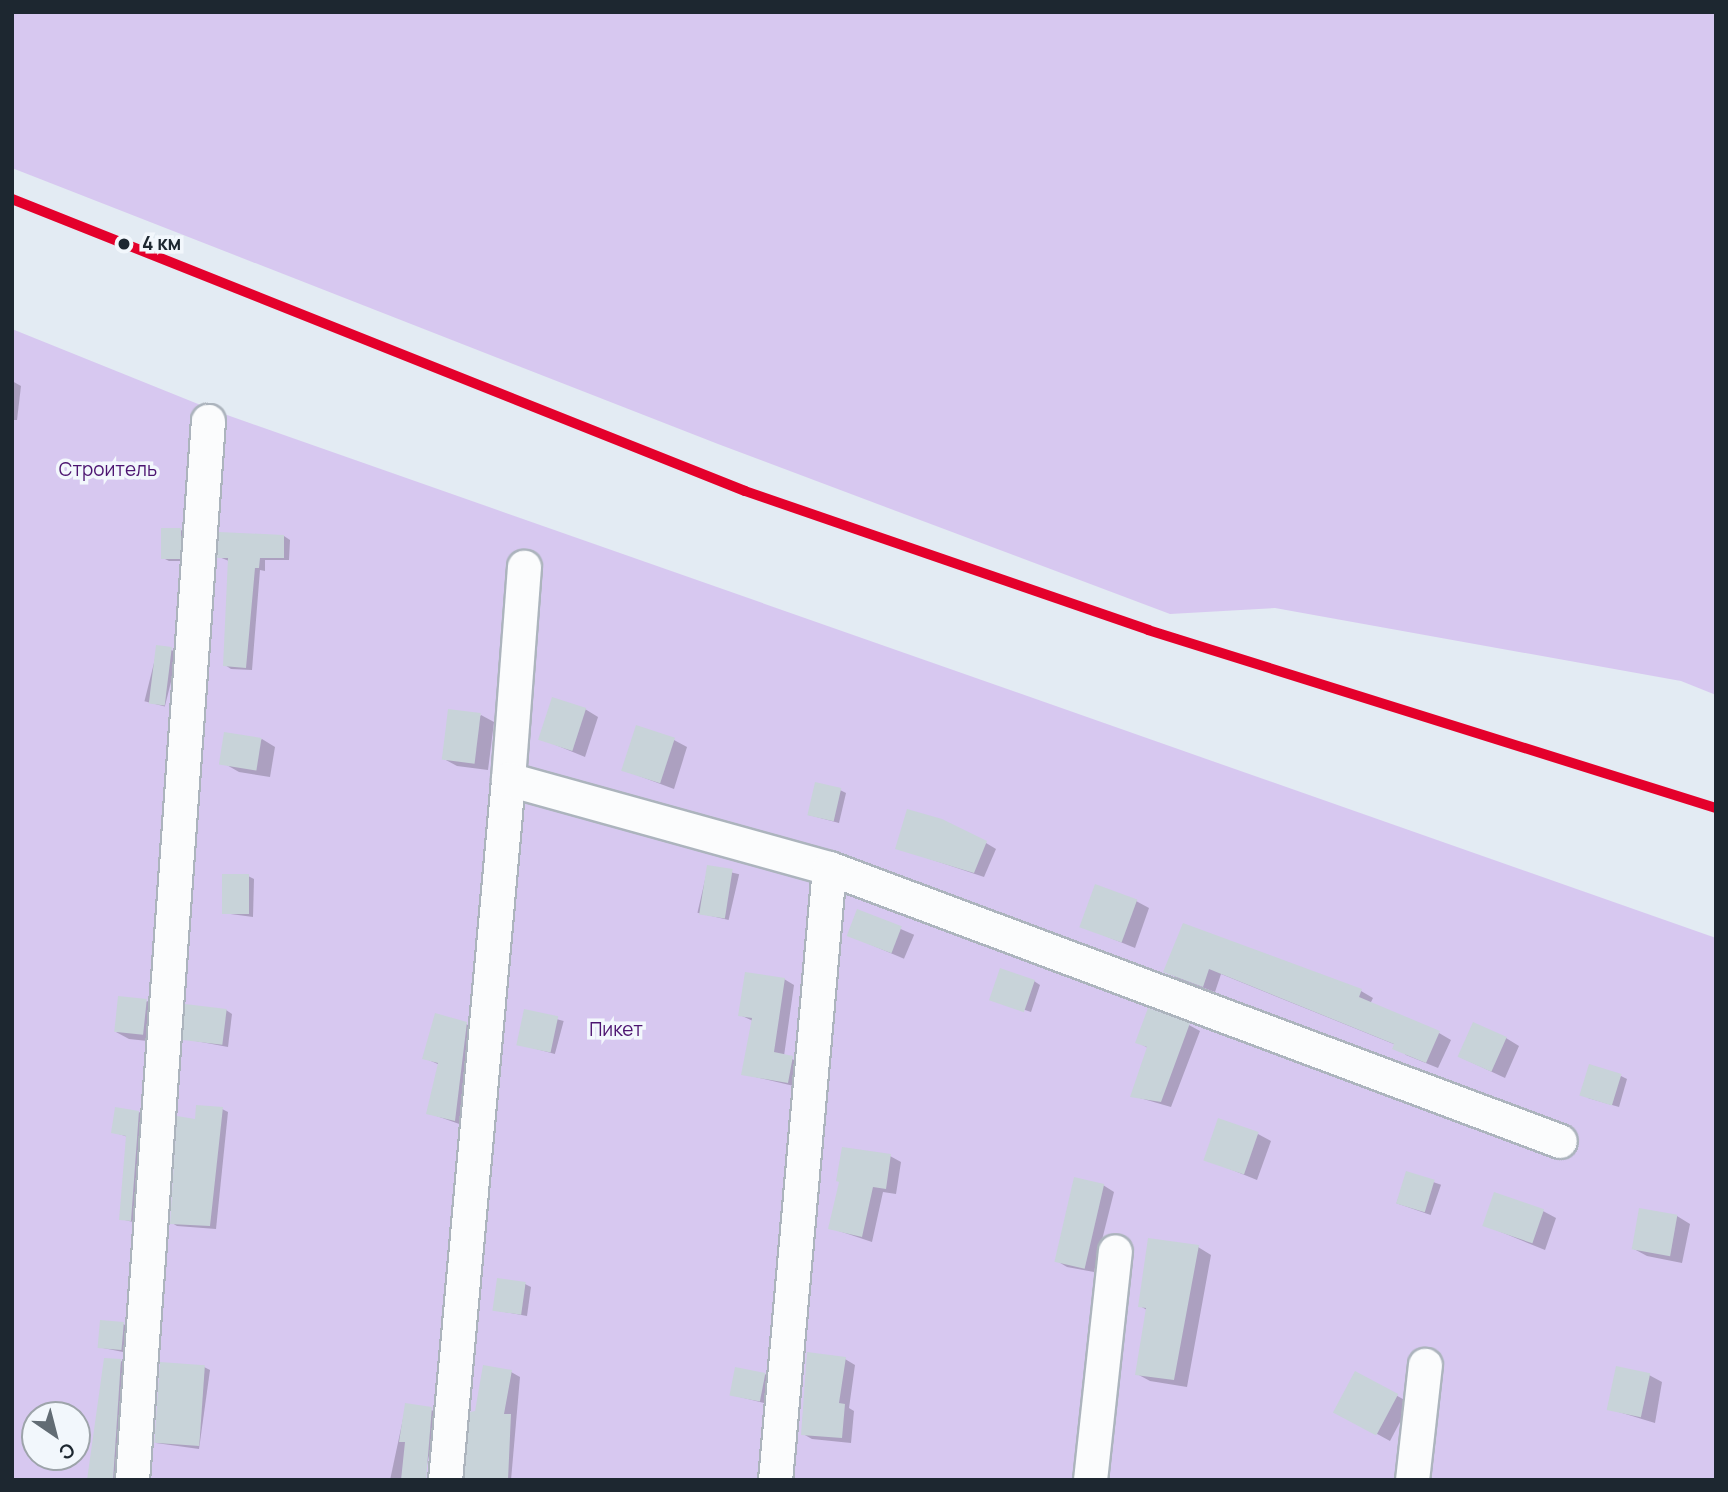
<!DOCTYPE html>
<html>
<head>
<meta charset="utf-8">
<style>
  body { margin:0 }
  #map { position:relative; width:1728px; height:1492px; overflow:hidden; background:#e3ebf3; font-family:Manrope,sans-serif }
  div>[style] { position:absolute }
  [style*='--x'] { left:calc(var(--x)*1px); top:calc(var(--y)*1px); width:calc(var(--w)*1px); rotate:calc(var(--a)*1deg) }
  .green>* { inset:0; background:#d7c8f0 }
  .shadow>* { inset:0; background:#0003; transform-origin:0 0 }
  .building>* { inset:0; background:#c8d3d9; transform-origin:0 0 }
  .roads { filter:drop-shadow(2px 0 #acb4bd) drop-shadow(-2px 0 #acb4bd) drop-shadow(0 2px #acb4bd) drop-shadow(0 -2px #acb4bd) }
  .minor>* { height:33px; margin:-16.5px; padding:0 16.5px; transform-origin:16.5px; border-radius:16.5px; background:#fbfcfd }
  .rail-1>* { height:10px; margin:-5px; padding:0 5px; transform-origin:5px; border-radius:5px; background:#e4002b }
  .dots>* { width:19px; height:19px; translate:-50% -50%; box-sizing:border-box; border:4px solid #f2f7fc; border-radius:50% }
  span { translate:-50% -50%; white-space:nowrap; text-align:center; line-height:1.15; -webkit-text-stroke:7px #f2f7fc; paint-order:stroke }
  .stop-label { font-size:19px; color:#1d2730; font-weight:700 }
  .left { translate:0 -50%; text-align:left }
  .park-label { font-size:19px; color:#4c1470 }
  .frame { position:absolute; inset:0; border:14px solid #1d2730; pointer-events:none }
  .north { position:absolute; left:21px; top:1401px; width:70px; height:70px; box-sizing:border-box; background:#f2f7fc; border:2px solid #9da4aa; border-radius:50%; rotate:145deg; font-size:19px; font-weight:700; line-height:28px; text-align:center; color:#1d2730 }
  .north::after { content:''; display:block; margin:auto; width:24px; height:32px; background:#626c74; clip-path:polygon(50% 0,100% 100%,50% 72%,0 100%) }
</style>
</head>
<body>
<div id="map">
  <div class="green">
    <div style="clip-path:polygon(12px 12px,1716px 12px,1716px 695px,1681px 681px,1275px 608px,1170px 614px,718px 444px,12px 168px)"></div>
    <div style="clip-path:polygon(evenodd,12px 329px,208px 408px,129px 1480px,12px 1480px,12px 329px,35px 1415px,77px 1415px,77px 1457px,35px 1457px,35px 1415px)"></div>
    <div style="clip-path:polygon(210px 409px,1716px 938px,1716px 1480px,131px 1480px)"></div>
  </div>
  <div class="shadow">
    <div style="clip-path:polygon(12px 381px,21px 386px,17px 420px,12px 420px)"></div>
    <div style="clip-path:polygon(181px 530px,186px 533px,184px 561px,169px 561px,163px 558px)"></div>
    <div style="clip-path:polygon(284px 536px,290px 540px,289px 560px,265px 560px,265px 571px,260px 570px,252px 670px,231px 669px,225px 665px,229px 561px,219px 557px)"></div>
    <div style="left:158px;top:647px;width:21px;height:56px;rotate:14deg"></div>
    <div style="clip-path:polygon(585px 709px,598px 717px,585px 757px,541px 739px)"></div>
    <div style="clip-path:polygon(481px 715px,494px 722px,488px 770px,457px 766px,444px 759px)"></div>
    <div style="clip-path:polygon(262px 739px,275px 747px,270px 777px,239px 772px,225px 764px)"></div>
    <div style="clip-path:polygon(674px 740px,687px 747px,674px 789px,623px 770px)"></div>
    <div style="clip-path:polygon(840px 790px,846px 793px,839px 823px,809px 815px)"></div>
    <div style="clip-path:polygon(986px 843px,996px 849px,984px 877px,897px 848px)"></div>
    <div style="left:708px;top:867px;width:32px;height:47px;rotate:13deg"></div>
    <div style="clip-path:polygon(248px 876px,254px 879px,253px 917px,223px 913px)"></div>
    <div style="clip-path:polygon(1136px 901px,1149px 908px,1135px 948px,1081px 926px)"></div>
    <div style="left:858px;top:911px;width:61px;height:26px;rotate:23deg"></div>
    <div style="clip-path:polygon(1184px 926px,1361px 991px,1373px 998px,1370px 1004px,1439px 1033px,1451px 1040px,1438px 1068px,1406px 1055px,1396px 1045px,1221px 974px,1215px 992px,1177px 978px,1165px 971px)"></div>
    <div style="clip-path:polygon(784px 979px,794px 985px,784px 1056px,802px 1063px,798px 1087px,743px 1074px,753px 1021px,740px 1015px)"></div>
    <div style="clip-path:polygon(1034px 981px,1040px 985px,1031px 1012px,995px 1000px)"></div>
    <div style="clip-path:polygon(147px 1001px,160px 1008px,157px 1042px,129px 1039px,116px 1032px)"></div>
    <div style="clip-path:polygon(226px 1010px,232px 1014px,228px 1047px,185px 1039px)"></div>
    <div style="left:526px;top:1011px;width:39px;height:34px;rotate:15deg"></div>
    <div style="clip-path:polygon(466px 1024px,477px 1030px,465px 1126px,428px 1113px,440px 1065px,424px 1058px)"></div>
    <div style="clip-path:polygon(1189px 1025px,1200px 1031px,1171px 1107px,1133px 1096px,1148px 1048px,1137px 1042px)"></div>
    <div style="clip-path:polygon(1506px 1038px,1519px 1046px,1505px 1078px,1460px 1057px)"></div>
    <div style="clip-path:polygon(1621px 1076px,1627px 1079px,1619px 1107px,1588px 1098px)"></div>
    <div style="clip-path:polygon(222px 1109px,228px 1112px,216px 1229px,177px 1226px,172px 1223px,197px 1121px)"></div>
    <div style="clip-path:polygon(139px 1112px,145px 1116px,137px 1223px,121px 1219px,128px 1137px,113px 1132px)"></div>
    <div style="clip-path:polygon(1258px 1134px,1271px 1141px,1257px 1180px,1205px 1159px)"></div>
    <div style="clip-path:polygon(890px 1156px,901px 1162px,896px 1194px,883px 1192px,872px 1242px,830px 1228px)"></div>
    <div style="left:1407px;top:1173px;width:36px;height:32px;rotate:19deg"></div>
    <div style="clip-path:polygon(1103px 1185px,1114px 1192px,1094px 1272px,1067px 1267px,1057px 1261px)"></div>
    <div style="clip-path:polygon(1543px 1211px,1556px 1218px,1545px 1250px,1484px 1225px)"></div>
    <div style="clip-path:polygon(1677px 1216px,1690px 1224px,1682px 1263px,1647px 1256px,1634px 1249px)"></div>
    <div style="clip-path:polygon(1198px 1247px,1211px 1255px,1187px 1387px,1150px 1381px,1137px 1374px,1147px 1310px,1140px 1306px)"></div>
    <div style="clip-path:polygon(525px 1284px,531px 1287px,527px 1316px,494px 1310px)"></div>
    <div style="clip-path:polygon(123px 1324px,129px 1327px,128px 1353px,98px 1347px)"></div>
    <div style="clip-path:polygon(845px 1359px,855px 1365px,849px 1408px,854px 1411px,851px 1443px,812px 1439px,803px 1434px)"></div>
    <div style="clip-path:polygon(121px 1361px,134px 1368px,126px 1480px,89px 1480px)"></div>
    <div style="clip-path:polygon(204px 1367px,210px 1370px,199px 1449px,156px 1443px)"></div>
    <div style="clip-path:polygon(511px 1372px,520px 1377px,511px 1480px,466px 1480px,477px 1412px)"></div>
    <div style="clip-path:polygon(1356px 1373px,1410px 1403px,1390px 1441px,1348px 1418px)"></div>
    <div style="clip-path:polygon(765px 1374px,771px 1378px,768px 1404px,732px 1395px)"></div>
    <div style="clip-path:polygon(1649px 1375px,1662px 1382px,1655px 1423px,1609px 1409px)"></div>
    <div style="left:406px;top:1405px;width:33px;height:75px;rotate:12deg"></div>
  </div>
  <div class="building">
    <div style="left:161px;top:528px;width:20px;height:31px"></div>
    <div style="clip-path:polygon(219px 532px,284px 535px,284px 558px,260px 558px,259px 568px,255px 568px,246px 668px,223px 666px,228px 558px,217px 558px)"></div>
    <div style="left:156px;top:645px;width:16px;height:59px;rotate:7deg"></div>
    <div style="left:552px;top:697px;width:36px;height:45px;rotate:18deg"></div>
    <div style="left:448px;top:709px;width:33px;height:51px;rotate:7deg"></div>
    <div style="left:636px;top:725px;width:41px;height:48px;rotate:18deg"></div>
    <div style="left:224px;top:732px;width:38px;height:33px;rotate:9deg"></div>
    <div style="left:815px;top:782px;width:27px;height:34px;rotate:13deg"></div>
    <div style="clip-path:polygon(907px 809px,942px 819px,987px 841px,974px 873px,895px 849px)"></div>
    <div style="left:707px;top:865px;width:26px;height:50px;rotate:9deg"></div>
    <div style="left:222px;top:874px;width:27px;height:40px"></div>
    <div style="left:1095px;top:884px;width:45px;height:46px;rotate:20deg"></div>
    <div style="left:857px;top:909px;width:48px;height:29px;rotate:21deg"></div>
    <div style="clip-path:polygon(1183px 923px,1362px 989px,1359px 997px,1440px 1031px,1426px 1063px,1392px 1049px,1394px 1044px,1209px 969px,1203px 987px,1163px 972px)"></div>
    <div style="left:1000px;top:968px;width:37px;height:34px;rotate:19deg"></div>
    <div style="clip-path:polygon(745px 972px,785px 978px,774px 1052px,793px 1056px,788px 1083px,741px 1075px,752px 1018px,738px 1016px)"></div>
    <div style="left:118px;top:996px;width:29px;height:36px;rotate:6deg"></div>
    <div style="left:185px;top:1004px;width:42px;height:36px;rotate:7deg"></div>
    <div style="clip-path:polygon(1148px 1008px,1190px 1023px,1161px 1102px,1130px 1097px,1147px 1047px,1135px 1043px)"></div>
    <div style="left:524px;top:1009px;width:35px;height:37px;rotate:12deg"></div>
    <div style="clip-path:polygon(435px 1013px,467px 1022px,455px 1121px,426px 1114px,438px 1063px,422px 1059px)"></div>
    <div style="left:1473px;top:1022px;width:37px;height:38px;rotate:24deg"></div>
    <div style="left:1589px;top:1064px;width:34px;height:33px;rotate:17deg"></div>
    <div style="clip-path:polygon(196px 1105px,223px 1107px,210px 1226px,170px 1224px,177px 1116px,195px 1119px)"></div>
    <div style="clip-path:polygon(115px 1107px,139px 1111px,131px 1221px,119px 1220px,126px 1136px,111px 1133px)"></div>
    <div style="left:1218px;top:1118px;width:43px;height:45px;rotate:19deg"></div>
    <div style="clip-path:polygon(842px 1147px,891px 1154px,886px 1189px,873px 1187px,862px 1237px,828px 1229px,839px 1182px,836px 1181px)"></div>
    <div style="left:1406px;top:1171px;width:30px;height:34px;rotate:17deg"></div>
    <div style="left:1074px;top:1177px;width:31px;height:87px;rotate:13deg"></div>
    <div style="left:1494px;top:1192px;width:53px;height:36px;rotate:19deg"></div>
    <div style="left:1639px;top:1208px;width:39px;height:42px;rotate:10deg"></div>
    <div style="clip-path:polygon(1148px 1238px,1199px 1245px,1174px 1380px,1135px 1375px,1146px 1308px,1138px 1307px)"></div>
    <div style="left:497px;top:1278px;width:29px;height:33px;rotate:8deg"></div>
    <div style="left:100px;top:1320px;width:24px;height:28px;rotate:5deg"></div>
    <div style="clip-path:polygon(807px 1352px,846px 1357px,839px 1403px,845px 1404px,842px 1438px,801px 1435px)"></div>
    <div style="clip-path:polygon(104px 1358px,121px 1359px,113px 1480px,87px 1480px)"></div>
    <div style="left:160px;top:1362px;width:45px;height:81px;rotate:4deg"></div>
    <div style="clip-path:polygon(483px 1365px,512px 1370px,504px 1414px,511px 1414px,508px 1480px,464px 1480px,470px 1412px,475px 1411px)"></div>
    <div style="left:1616px;top:1366px;width:35px;height:45px;rotate:12deg"></div>
    <div style="left:735px;top:1367px;width:31px;height:29px;rotate:11deg"></div>
    <div style="left:1355px;top:1371px;width:49px;height:47px;rotate:28deg"></div>
    <div style="clip-path:polygon(405px 1403px,432px 1407px,426px 1480px,401px 1480px,405px 1442px,399px 1442px)"></div>
  </div>
  <div class="roads">
    <div class="minor">
      <div style="--x:508;--y:779;--w:213;--a:-85.7"></div>
      <div style="--x:132;--y:1480;--w:1062;--a:-85.9"></div>
      <div style="--x:445;--y:1480;--w:704;--a:-84.86"></div>
      <div style="--x:508;--y:779;--w:333;--a:15.5"></div>
      <div style="--x:829;--y:868;--w:780;--a:20.48"></div>
      <div style="--x:775;--y:1480;--w:614;--a:-84.96"></div>
      <div style="--x:1090;--y:1480;--w:230;--a:-83.8"></div>
      <div style="--x:1412;--y:1480;--w:116;--a:-83.6"></div>
    </div>
  </div>
  <div class="rail-1">
    <div style="--x:12;--y:199;--w:789;--a:21.72"></div>
    <div style="--x:745;--y:491;--w:426;--a:19"></div>
    <div style="--x:1148;--y:630;--w:595;--a:17.4"></div>
  </div>
  <div class="dots">
    <div style="left:124px;top:244px;background:#1d2730"></div>
  </div>
  <div class="stop-label">
    <span class="left" style="left:142px;top:244px">4 км</span>
  </div>
  <div class="park-label">
    <span style="left:108px;top:470px">Строитель</span>
    <span style="left:616px;top:1030px">Пикет</span>
  </div>
  <div class="frame"></div>
  <div class="north">С</div>
</div>
</body>
</html>
